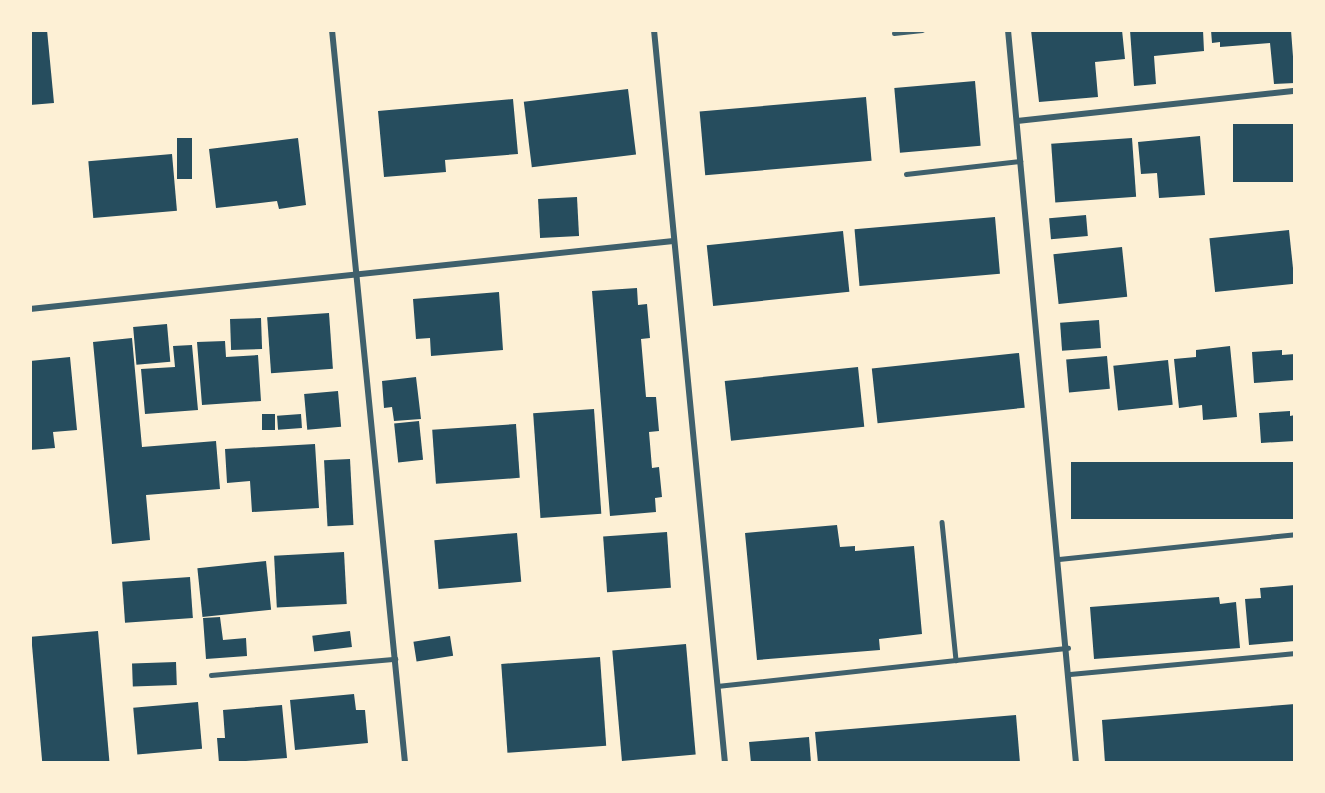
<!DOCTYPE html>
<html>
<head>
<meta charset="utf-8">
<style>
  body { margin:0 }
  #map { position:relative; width:1325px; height:793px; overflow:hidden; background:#fdf0d5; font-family:Montserrat,sans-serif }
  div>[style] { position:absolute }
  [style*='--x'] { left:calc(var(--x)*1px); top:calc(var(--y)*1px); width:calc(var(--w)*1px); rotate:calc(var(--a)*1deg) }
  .building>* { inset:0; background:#264d5e; transform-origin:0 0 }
  .service>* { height:4.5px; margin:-2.25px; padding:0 2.25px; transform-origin:2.25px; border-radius:2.25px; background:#3f606c }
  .minor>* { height:6px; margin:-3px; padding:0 3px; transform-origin:3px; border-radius:3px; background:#3f606c }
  span { translate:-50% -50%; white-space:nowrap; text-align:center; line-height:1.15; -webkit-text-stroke:4.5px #fdf0d5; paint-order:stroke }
  .frame { position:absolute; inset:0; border:32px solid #fdf0d5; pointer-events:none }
</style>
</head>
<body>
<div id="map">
  <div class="building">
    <div style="clip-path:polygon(30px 30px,47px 30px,54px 103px,30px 105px)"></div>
    <div style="clip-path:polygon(1031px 30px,1122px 30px,1125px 59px,1095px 62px,1098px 97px,1039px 102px)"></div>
    <div style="clip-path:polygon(1130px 30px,1203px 30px,1204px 51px,1154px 56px,1156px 84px,1134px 86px)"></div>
    <div style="clip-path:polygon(1211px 30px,1291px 30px,1295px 83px,1274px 84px,1270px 43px,1220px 47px,1220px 42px,1212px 43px)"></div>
    <div style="left:975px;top:81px;width:65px;height:81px;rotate:85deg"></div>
    <div style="left:628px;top:89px;width:66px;height:105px;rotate:83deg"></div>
    <div style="left:866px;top:97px;width:64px;height:167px;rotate:85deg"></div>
    <div style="clip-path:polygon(513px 99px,518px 154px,445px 160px,446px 172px,384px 177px,378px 111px)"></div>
    <div style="left:1295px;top:124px;width:58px;height:62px;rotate:90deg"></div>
    <div style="clip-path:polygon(1200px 136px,1205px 195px,1159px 198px,1157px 173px,1141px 174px,1138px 142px)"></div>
    <div style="left:177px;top:138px;width:15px;height:41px"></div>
    <div style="clip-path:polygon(298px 138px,306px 205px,279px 209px,277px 201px,216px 208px,209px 149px)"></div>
    <div style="left:1132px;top:138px;width:59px;height:81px;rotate:86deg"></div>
    <div style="left:172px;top:154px;width:57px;height:84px;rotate:85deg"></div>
    <div style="left:577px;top:197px;width:39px;height:39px;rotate:87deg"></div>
    <div style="left:1086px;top:215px;width:21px;height:37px;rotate:85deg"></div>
    <div style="left:995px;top:217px;width:57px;height:141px;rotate:85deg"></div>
    <div style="left:1289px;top:230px;width:54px;height:80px;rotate:84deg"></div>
    <div style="left:843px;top:231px;width:61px;height:137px;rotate:84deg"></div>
    <div style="left:1122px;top:247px;width:50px;height:69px;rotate:84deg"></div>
    <div style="clip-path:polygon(637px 288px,638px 305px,647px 304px,650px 338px,641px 339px,646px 397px,656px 397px,659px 431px,649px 432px,652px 468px,659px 467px,662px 497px,655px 498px,656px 512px,610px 516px,592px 291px)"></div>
    <div style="clip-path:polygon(499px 292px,503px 350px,431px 356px,430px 338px,416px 339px,413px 299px)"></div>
    <div style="left:329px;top:313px;width:56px;height:62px;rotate:86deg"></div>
    <div style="left:261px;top:318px;width:31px;height:31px;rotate:88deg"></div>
    <div style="left:1099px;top:320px;width:28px;height:39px;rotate:86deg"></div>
    <div style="left:167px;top:324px;width:38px;height:34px;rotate:85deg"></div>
    <div style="clip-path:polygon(132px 338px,142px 447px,216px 441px,220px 489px,146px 495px,150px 540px,112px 544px,93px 342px)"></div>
    <div style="clip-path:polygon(225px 341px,226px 357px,258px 355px,261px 401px,202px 405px,197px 342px)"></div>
    <div style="clip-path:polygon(192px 345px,198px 410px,145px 414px,141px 369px,175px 367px,173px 346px)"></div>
    <div style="clip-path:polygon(1230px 346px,1237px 417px,1203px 420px,1202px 405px,1179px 408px,1174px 359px,1196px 357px,1196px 350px)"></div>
    <div style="clip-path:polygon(1282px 350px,1282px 355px,1295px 354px,1295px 380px,1254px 383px,1252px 352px)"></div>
    <div style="left:1019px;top:353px;width:55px;height:148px;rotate:84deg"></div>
    <div style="left:1107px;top:356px;width:33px;height:41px;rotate:85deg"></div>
    <div style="clip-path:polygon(70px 357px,77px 430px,53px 432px,55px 448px,30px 450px,30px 361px)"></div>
    <div style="left:1168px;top:360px;width:45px;height:55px;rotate:84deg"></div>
    <div style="left:858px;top:367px;width:60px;height:134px;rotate:84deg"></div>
    <div style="clip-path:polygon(416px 377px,421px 419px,394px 421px,392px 407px,384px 408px,382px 381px)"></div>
    <div style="left:338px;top:391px;width:36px;height:34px;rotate:85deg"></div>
    <div style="left:594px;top:409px;width:105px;height:61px;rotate:86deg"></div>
    <div style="clip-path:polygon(1290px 411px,1290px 416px,1295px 415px,1295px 441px,1261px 443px,1259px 413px)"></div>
    <div style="left:262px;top:414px;width:13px;height:16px"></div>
    <div style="left:301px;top:414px;width:14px;height:24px;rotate:86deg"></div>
    <div style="left:419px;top:421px;width:39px;height:25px;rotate:84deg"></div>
    <div style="left:516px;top:424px;width:54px;height:84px;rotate:86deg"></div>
    <div style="clip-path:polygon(315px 444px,319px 508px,252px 512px,250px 481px,227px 483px,225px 449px)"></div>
    <div style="left:350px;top:459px;width:66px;height:26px;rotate:87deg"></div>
    <div style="left:1295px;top:462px;width:57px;height:224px;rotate:90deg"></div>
    <div style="clip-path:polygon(837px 525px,840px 547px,855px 546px,855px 551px,914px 546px,922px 634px,879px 639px,880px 650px,757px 660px,745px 533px)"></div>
    <div style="left:667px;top:532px;width:56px;height:64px;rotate:86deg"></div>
    <div style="left:517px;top:533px;width:49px;height:83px;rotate:85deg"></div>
    <div style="left:344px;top:552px;width:52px;height:70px;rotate:87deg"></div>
    <div style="left:266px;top:561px;width:49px;height:69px;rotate:84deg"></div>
    <div style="left:190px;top:577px;width:41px;height:68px;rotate:86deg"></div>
    <div style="clip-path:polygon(1295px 585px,1295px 641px,1249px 645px,1245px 599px,1261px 598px,1260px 588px)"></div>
    <div style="clip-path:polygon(1219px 597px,1220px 604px,1236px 602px,1240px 648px,1094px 659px,1090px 607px)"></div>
    <div style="clip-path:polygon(220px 617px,223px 640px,246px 638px,247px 656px,206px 659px,203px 618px)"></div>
    <div style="left:98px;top:631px;width:133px;height:67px;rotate:85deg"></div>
    <div style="left:350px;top:631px;width:16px;height:38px;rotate:83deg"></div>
    <div style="left:450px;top:636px;width:20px;height:37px;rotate:81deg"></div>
    <div style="left:686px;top:644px;width:111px;height:74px;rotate:85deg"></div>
    <div style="left:600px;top:657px;width:89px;height:99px;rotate:86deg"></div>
    <div style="left:176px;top:662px;width:23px;height:44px;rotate:88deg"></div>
    <div style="clip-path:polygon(354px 694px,356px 710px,365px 710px,368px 743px,295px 750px,290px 700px)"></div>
    <div style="left:198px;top:702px;width:47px;height:65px;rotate:85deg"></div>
    <div style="clip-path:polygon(1295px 704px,1295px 763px,1105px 763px,1102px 720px)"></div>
    <div style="clip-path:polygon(282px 705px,287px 758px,219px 763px,217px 738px,225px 738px,223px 710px)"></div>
    <div style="clip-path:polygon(1016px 715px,1020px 763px,818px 763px,815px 732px)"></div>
    <div style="clip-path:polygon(809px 737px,811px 763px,751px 763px,749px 742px)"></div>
  </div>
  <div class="service">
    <div style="--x:894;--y:33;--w:28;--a:-6"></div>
    <div style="--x:906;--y:174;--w:115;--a:-6.5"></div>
    <div style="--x:942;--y:522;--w:139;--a:84.2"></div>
    <div style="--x:1059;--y:559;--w:237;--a:-6"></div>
    <div style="--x:1070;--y:674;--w:226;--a:-5.3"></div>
    <div style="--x:211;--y:675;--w:185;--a:-5"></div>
    <div style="--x:717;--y:686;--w:353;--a:-6.2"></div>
  </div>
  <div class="minor">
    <div style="--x:332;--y:30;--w:737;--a:84.31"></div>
    <div style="--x:654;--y:30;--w:736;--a:84.47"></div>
    <div style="--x:1008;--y:30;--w:736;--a:84.7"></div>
    <div style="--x:1017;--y:121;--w:280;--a:-6.2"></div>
    <div style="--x:30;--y:309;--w:647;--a:-6.04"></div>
  </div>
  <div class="frame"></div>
</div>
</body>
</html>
